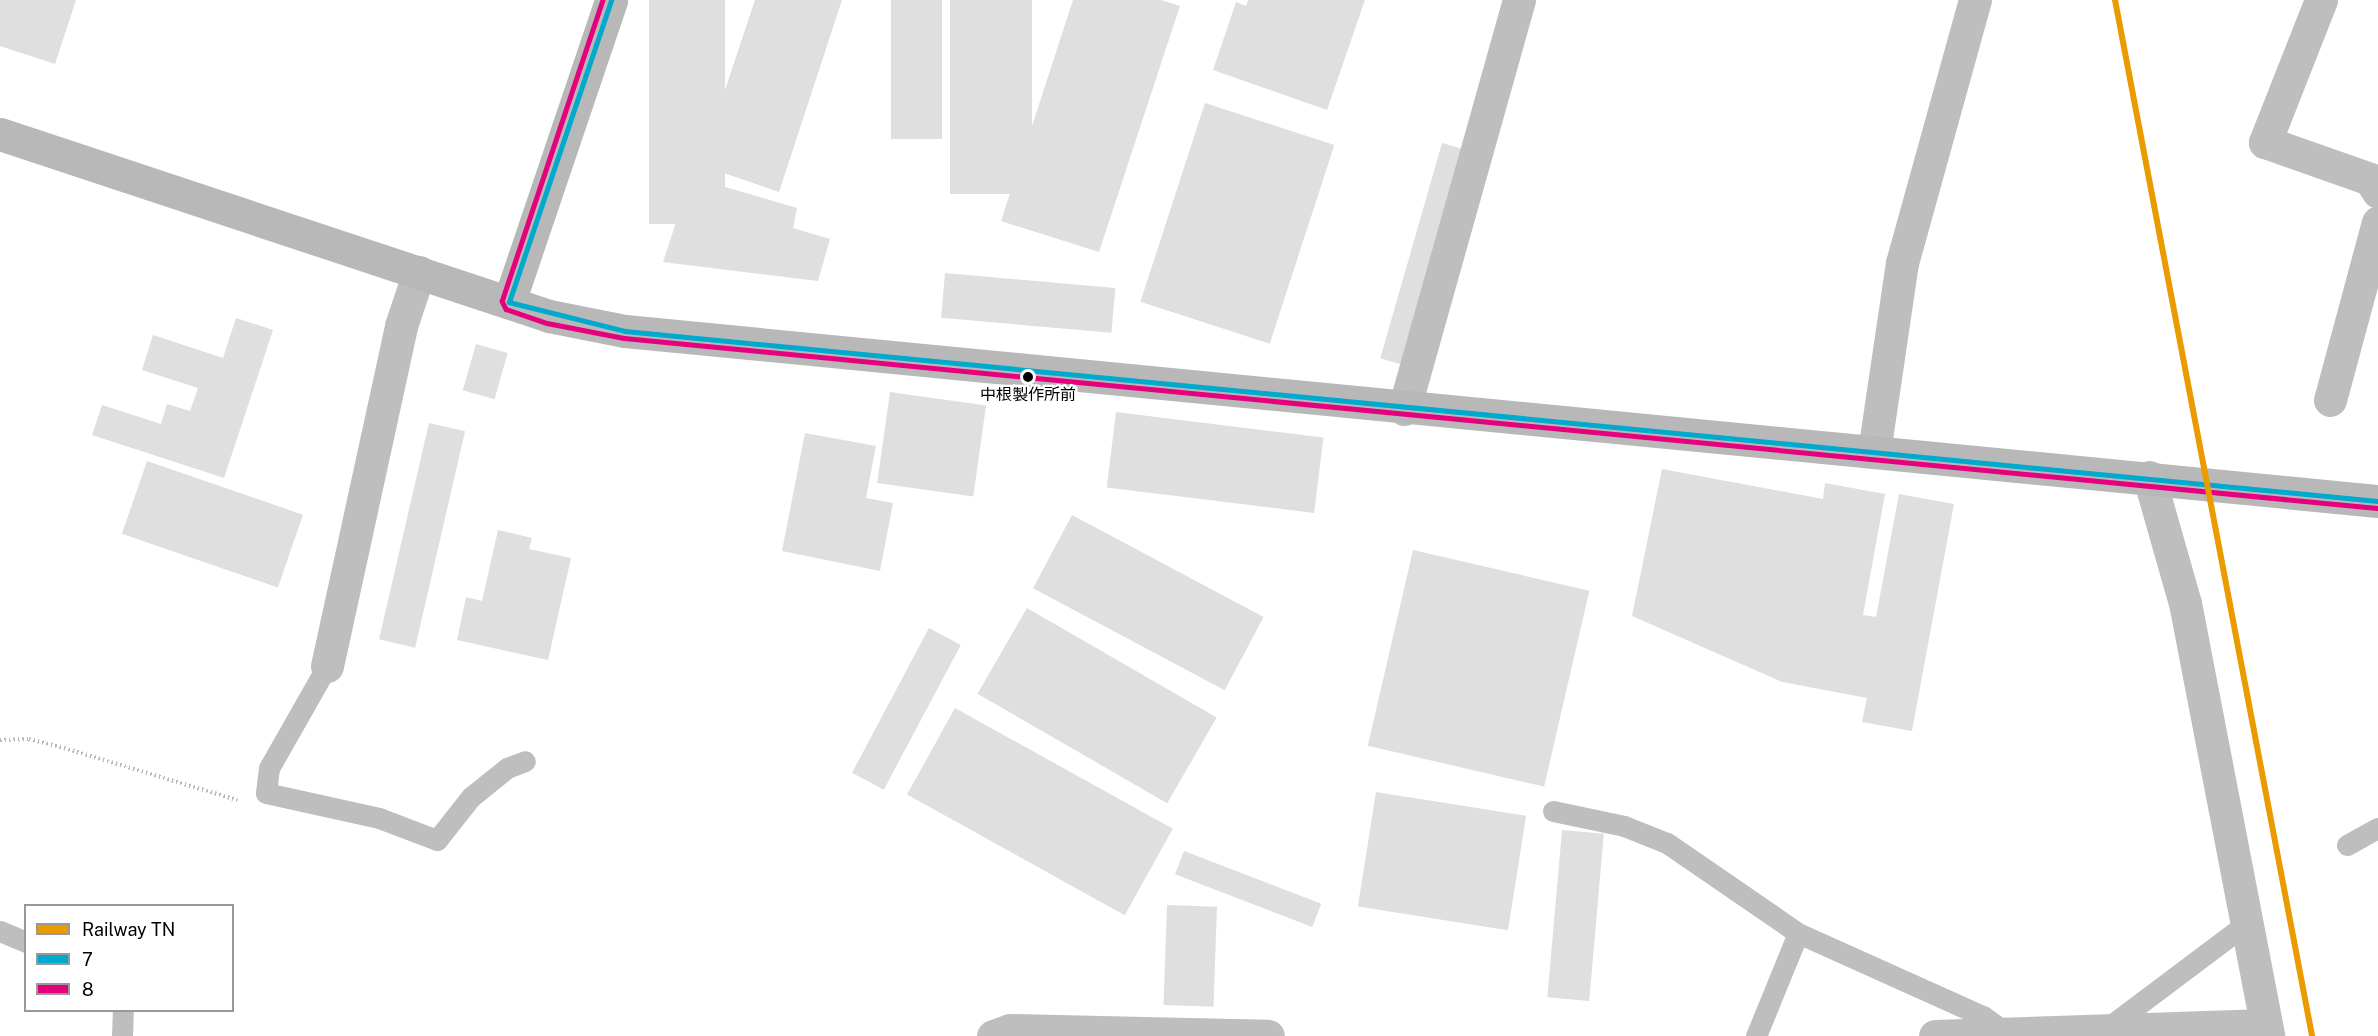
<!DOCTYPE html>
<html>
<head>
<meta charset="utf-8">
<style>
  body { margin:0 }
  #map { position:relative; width:2378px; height:1036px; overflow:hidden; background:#fff; font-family:"Public Sans","Noto Sans JP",sans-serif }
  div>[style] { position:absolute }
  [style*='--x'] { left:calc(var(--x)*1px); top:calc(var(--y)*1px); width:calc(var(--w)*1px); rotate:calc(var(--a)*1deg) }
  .building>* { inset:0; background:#dfdfdf; transform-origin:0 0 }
  .path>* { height:4px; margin-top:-2px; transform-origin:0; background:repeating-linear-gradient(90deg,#b9b9b9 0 1.5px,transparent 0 4.5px) }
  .lane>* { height:21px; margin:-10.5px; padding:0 10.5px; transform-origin:10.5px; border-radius:10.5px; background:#bebebe }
  .street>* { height:33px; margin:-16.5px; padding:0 16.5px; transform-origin:16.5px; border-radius:16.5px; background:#bebebe }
  .secondary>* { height:33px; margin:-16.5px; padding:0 16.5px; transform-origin:16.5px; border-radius:16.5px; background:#b8b8b8 }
  .bus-1>* { height:4.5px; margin:-2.25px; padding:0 2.25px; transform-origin:2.25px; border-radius:2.25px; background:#00a9ce }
  .bus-2>* { height:4.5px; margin:-2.25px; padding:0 2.25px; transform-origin:2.25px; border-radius:2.25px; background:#e5007d }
  .rail-1>* { height:6px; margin:-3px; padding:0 3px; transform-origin:3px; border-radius:3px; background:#e99b00 }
  .dots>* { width:16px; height:16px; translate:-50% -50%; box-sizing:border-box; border:3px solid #fff; border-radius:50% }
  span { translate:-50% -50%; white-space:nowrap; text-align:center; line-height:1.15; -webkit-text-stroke:4.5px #fff; paint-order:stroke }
  .bus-label { font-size:16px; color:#000 }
  .legend { position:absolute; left:24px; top:904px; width:210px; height:108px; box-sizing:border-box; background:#fff; border:2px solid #999; margin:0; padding:8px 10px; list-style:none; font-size:18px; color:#000 }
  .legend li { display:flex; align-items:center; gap:12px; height:30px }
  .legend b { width:30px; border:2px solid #999 }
</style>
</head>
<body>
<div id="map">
  <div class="building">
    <div style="clip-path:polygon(0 0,76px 0,55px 64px,0 46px)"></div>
    <div style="left:649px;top:0;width:76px;height:224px"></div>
    <div style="clip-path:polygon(755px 0,842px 0,779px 192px,700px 165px)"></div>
    <div style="left:891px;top:0;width:51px;height:139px"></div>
    <div style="left:950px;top:0;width:82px;height:194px"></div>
    <div style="clip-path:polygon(1073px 0,1161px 0,1180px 6px,1099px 252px,1001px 221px)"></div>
    <div style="clip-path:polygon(1248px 0,1365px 0,1327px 110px,1213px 70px,1236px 2px,1246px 6px)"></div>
    <div style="left:1205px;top:103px;width:136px;height:209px;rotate:18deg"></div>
    <div style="left:1442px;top:143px;width:22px;height:224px;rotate:16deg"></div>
    <div style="clip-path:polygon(691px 177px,797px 208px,793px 228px,830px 239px,818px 281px,663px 262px)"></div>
    <div style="left:945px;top:273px;width:171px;height:45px;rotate:5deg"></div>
    <div style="clip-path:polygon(236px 318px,273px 330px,224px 478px,92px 435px,102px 405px,161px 424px,167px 404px,190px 411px,198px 388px,142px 370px,153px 335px,223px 358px)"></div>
    <div style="left:476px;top:344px;width:33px;height:48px;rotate:16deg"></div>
    <div style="left:890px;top:392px;width:97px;height:92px;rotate:8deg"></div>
    <div style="left:1116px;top:412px;width:209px;height:76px;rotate:7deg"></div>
    <div style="left:429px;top:423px;width:37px;height:222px;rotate:13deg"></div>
    <div style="clip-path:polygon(805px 433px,876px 446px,866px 498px,893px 503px,880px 571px,782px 551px)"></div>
    <div style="left:147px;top:461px;width:165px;height:77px;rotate:19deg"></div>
    <div style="clip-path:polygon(1662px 469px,1823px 499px,1825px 483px,1885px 494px,1863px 615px,1876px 617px,1899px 494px,1954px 504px,1912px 731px,1862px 722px,1867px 698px,1782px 682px,1632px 616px)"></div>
    <div style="left:1072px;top:515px;width:217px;height:83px;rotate:28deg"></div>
    <div style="clip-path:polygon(498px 530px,532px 538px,529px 549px,571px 558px,548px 660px,457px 640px,466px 597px,482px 601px)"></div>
    <div style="left:1413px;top:550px;width:181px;height:201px;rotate:13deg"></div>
    <div style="left:1027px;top:608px;width:219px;height:99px;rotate:30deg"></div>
    <div style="left:929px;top:628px;width:36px;height:164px;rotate:28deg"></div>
    <div style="left:955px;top:708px;width:249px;height:99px;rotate:29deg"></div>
    <div style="left:1376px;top:792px;width:152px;height:116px;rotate:9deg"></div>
    <div style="left:1562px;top:830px;width:42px;height:168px;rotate:5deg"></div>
    <div style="left:1184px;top:851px;width:147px;height:25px;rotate:21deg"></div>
    <div style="left:1167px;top:905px;width:50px;height:100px;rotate:2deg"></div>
  </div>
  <div class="path">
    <div style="--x:0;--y:740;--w:29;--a:-2"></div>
    <div style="--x:29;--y:739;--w:36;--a:14"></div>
    <div style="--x:64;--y:748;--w:181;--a:16.7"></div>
  </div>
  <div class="lane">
    <div style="--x:327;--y:666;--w:117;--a:119.6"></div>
    <div style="--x:269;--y:768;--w:25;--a:97"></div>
    <div style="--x:266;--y:793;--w:116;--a:12.5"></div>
    <div style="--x:379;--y:818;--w:62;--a:20.8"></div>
    <div style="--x:437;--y:840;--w:55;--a:-51.7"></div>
    <div style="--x:471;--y:797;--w:46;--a:-38.9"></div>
    <div style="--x:507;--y:768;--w:19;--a:-21"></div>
    <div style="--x:1553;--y:811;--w:73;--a:11.9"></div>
    <div style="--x:1624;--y:826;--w:46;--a:21.6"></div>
    <div style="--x:1667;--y:843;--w:159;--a:34.5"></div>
    <div style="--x:1798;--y:933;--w:203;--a:24.2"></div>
    <div style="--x:1983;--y:1016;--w:31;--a:36"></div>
    <div style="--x:2347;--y:845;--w:35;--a:-29"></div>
    <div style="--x:0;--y:931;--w:28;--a:23"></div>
    <div style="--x:2106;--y:1029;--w:175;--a:-36.9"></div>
    <div style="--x:122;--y:1036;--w:26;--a:-88"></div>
    <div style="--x:1756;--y:1036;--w:111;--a:-67.8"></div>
  </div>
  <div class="street">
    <div style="--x:2321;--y:0;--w:153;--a:111.5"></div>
    <div style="--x:2265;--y:142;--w:111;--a:19.4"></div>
    <div style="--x:2370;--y:179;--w:15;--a:58"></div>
    <div style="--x:2330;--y:400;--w:184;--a:-74.9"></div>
    <div style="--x:1404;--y:409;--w:425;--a:-74.3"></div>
    <div style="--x:1874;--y:452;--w:191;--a:-81.6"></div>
    <div style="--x:1902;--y:263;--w:273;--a:-74.5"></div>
    <div style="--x:2149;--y:477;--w:131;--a:74.1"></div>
    <div style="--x:2185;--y:603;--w:441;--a:79.1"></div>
    <div style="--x:327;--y:666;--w:348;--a:-77.7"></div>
    <div style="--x:401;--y:326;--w:57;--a:-71.6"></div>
    <div style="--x:993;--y:1036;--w:18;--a:-19"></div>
    <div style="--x:1010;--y:1030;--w:258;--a:1.3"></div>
    <div style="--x:1935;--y:1036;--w:331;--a:-1.9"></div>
  </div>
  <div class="secondary">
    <div style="--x:0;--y:134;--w:578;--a:18.34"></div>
    <div style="--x:549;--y:316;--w:77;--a:11.2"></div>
    <div style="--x:625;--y:331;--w:1761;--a:5.54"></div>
    <div style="--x:509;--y:302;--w:319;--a:-71.3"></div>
  </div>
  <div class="bus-1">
    <div style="--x:509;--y:302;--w:120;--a:14"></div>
    <div style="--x:625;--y:331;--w:1761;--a:5.54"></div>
    <div style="--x:509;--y:302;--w:319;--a:-71.3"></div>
  </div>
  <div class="bus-2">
    <div style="--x:603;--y:0;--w:317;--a:108.5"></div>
    <div style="--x:502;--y:301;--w:9;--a:63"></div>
    <div style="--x:506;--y:309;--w:43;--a:18.9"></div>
    <div style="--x:547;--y:323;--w:78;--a:11"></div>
    <div style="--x:624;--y:338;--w:1761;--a:5.54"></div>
  </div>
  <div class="rail-1">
    <div style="--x:2115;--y:0;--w:1055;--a:79.23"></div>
  </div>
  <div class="dots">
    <div style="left:1028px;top:377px;background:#000"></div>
  </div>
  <div class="bus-label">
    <span style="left:1028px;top:395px">中根製作所前</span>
  </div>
  <ul class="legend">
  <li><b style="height:8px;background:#e99b00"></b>Railway TN</li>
  <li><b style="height:8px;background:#00a9ce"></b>7</li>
  <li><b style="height:8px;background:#e5007d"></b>8</li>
  </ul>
</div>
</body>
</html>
